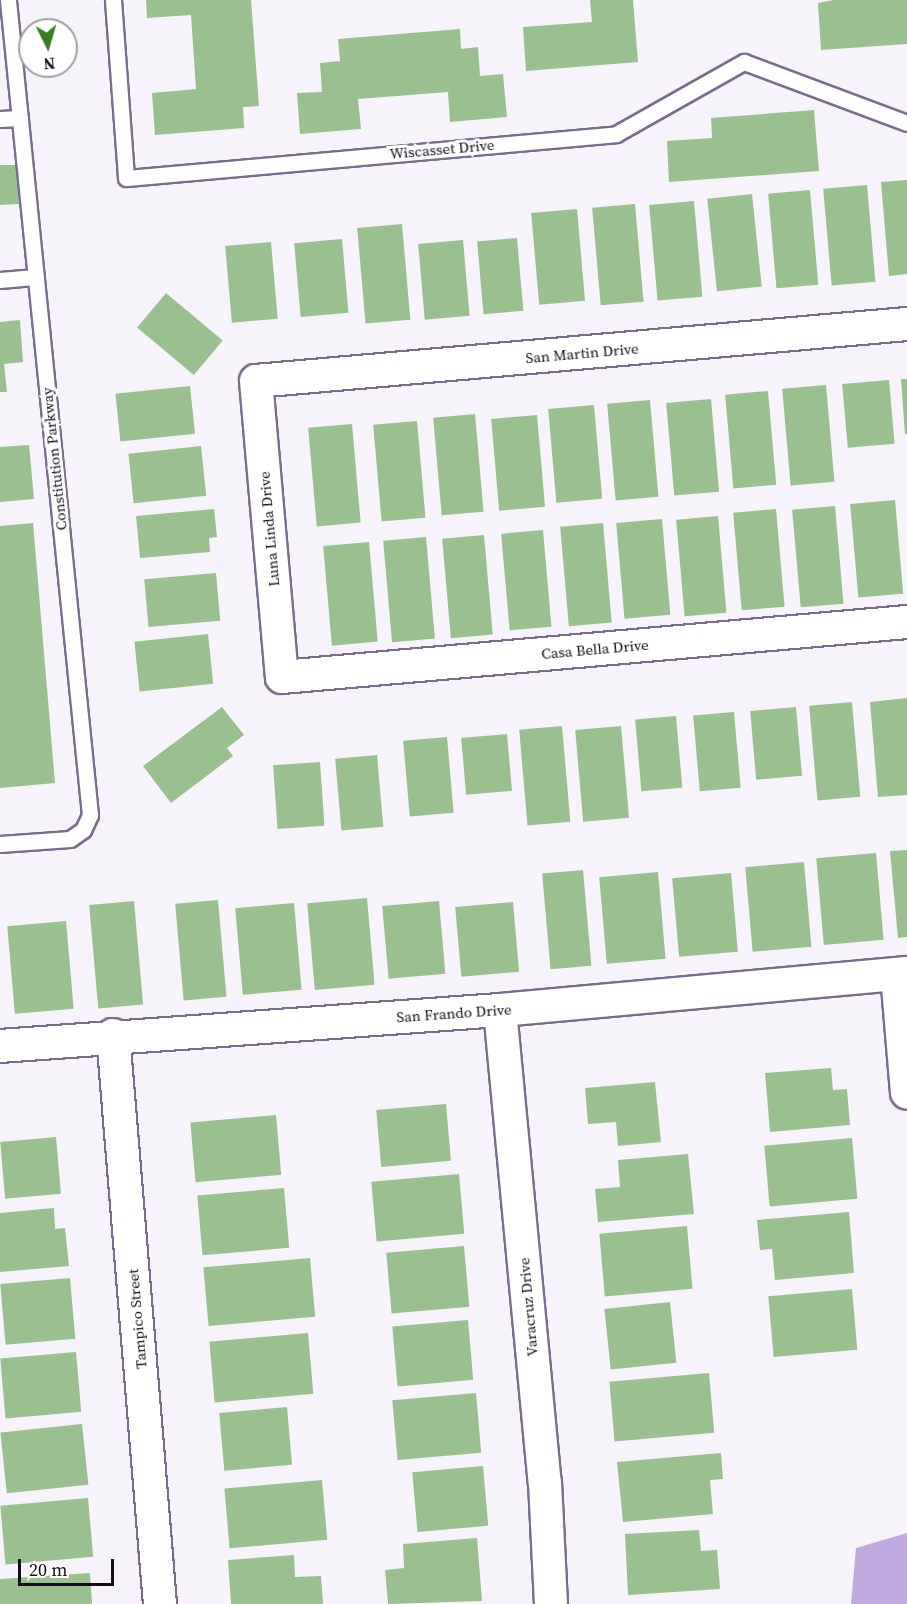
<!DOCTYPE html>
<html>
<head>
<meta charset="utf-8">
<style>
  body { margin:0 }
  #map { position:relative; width:907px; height:1604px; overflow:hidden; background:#f6f3fa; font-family:"Source Serif 4",serif }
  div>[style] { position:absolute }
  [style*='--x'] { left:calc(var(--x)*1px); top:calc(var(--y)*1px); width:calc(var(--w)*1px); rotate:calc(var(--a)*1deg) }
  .forest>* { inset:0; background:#c0a9df }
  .building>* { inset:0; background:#9ac090; transform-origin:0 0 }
  .roads { filter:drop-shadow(2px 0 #796c8c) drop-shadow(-2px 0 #796c8c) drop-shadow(0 2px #796c8c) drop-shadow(0 -2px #796c8c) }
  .lane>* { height:15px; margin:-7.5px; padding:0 7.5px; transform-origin:7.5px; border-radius:7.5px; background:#fff }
  .street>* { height:32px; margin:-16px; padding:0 16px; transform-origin:16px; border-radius:16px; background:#fff }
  span { translate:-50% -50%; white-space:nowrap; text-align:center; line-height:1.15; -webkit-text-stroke:6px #fff; paint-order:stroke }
  .street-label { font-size:15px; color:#130e1a }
  .north { position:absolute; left:18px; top:18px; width:60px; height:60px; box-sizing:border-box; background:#fff; border:2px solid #a19fa3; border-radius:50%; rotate:175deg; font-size:16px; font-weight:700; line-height:24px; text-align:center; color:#130e1a }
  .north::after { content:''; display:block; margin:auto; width:21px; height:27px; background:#387d20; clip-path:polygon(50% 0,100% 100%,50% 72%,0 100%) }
  .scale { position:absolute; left:18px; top:1559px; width:96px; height:27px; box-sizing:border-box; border:3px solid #130e1a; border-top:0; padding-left:8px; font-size:18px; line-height:21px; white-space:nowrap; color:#130e1a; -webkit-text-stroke:4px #fff; paint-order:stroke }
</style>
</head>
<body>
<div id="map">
  <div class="forest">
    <div style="clip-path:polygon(907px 1533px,907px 1604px,851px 1604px,856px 1548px)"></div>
  </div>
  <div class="building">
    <div style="clip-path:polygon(146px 0,251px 0,259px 106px,243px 107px,244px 128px,155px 135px,152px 93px,196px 89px,191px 15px,147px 18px)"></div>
    <div style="clip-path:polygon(590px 0,633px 0,638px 62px,526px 71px,523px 27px,592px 22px)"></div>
    <div style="clip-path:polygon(834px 0,907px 0,907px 44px,821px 50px,818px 3px)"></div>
    <div style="clip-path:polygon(460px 29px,461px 49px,478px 47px,480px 76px,503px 74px,507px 117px,450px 122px,448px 92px,358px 99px,361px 129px,300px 134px,297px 93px,322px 92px,320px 63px,340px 61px,338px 39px)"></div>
    <div style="clip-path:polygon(814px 110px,819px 171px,669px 182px,667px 141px,712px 138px,711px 118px)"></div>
    <div style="clip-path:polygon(0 165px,16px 165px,19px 204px,0 205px)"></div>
    <div style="clip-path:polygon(907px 180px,907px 274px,889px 276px,881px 182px)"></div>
    <div style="left:867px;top:185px;width:97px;height:44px;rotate:85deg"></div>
    <div style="left:810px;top:190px;width:95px;height:42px;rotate:85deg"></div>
    <div style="left:752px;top:194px;width:93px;height:45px;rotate:84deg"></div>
    <div style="left:694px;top:201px;width:96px;height:45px;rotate:85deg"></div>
    <div style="left:635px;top:204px;width:98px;height:43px;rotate:85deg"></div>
    <div style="left:577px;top:209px;width:92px;height:46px;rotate:85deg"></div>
    <div style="left:402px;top:224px;width:96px;height:45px;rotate:85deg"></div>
    <div style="left:517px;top:238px;width:73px;height:40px;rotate:85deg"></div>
    <div style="left:342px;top:239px;width:74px;height:48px;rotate:85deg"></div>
    <div style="left:463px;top:240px;width:76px;height:45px;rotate:85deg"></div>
    <div style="left:271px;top:242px;width:77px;height:46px;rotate:85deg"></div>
    <div style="left:166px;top:293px;width:74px;height:45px;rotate:40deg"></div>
    <div style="clip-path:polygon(20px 320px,23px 362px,4px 364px,7px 392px,0 392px,0 322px)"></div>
    <div style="clip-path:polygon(901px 379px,907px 379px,907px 434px,905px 434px)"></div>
    <div style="left:889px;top:380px;width:64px;height:47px;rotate:85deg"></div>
    <div style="left:826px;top:385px;width:97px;height:44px;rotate:85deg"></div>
    <div style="left:190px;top:386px;width:48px;height:75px;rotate:84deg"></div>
    <div style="left:768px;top:391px;width:94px;height:43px;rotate:85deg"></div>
    <div style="left:711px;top:399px;width:93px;height:45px;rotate:85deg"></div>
    <div style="left:650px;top:400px;width:97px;height:43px;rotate:85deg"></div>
    <div style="left:594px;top:405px;width:94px;height:46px;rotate:85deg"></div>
    <div style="left:475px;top:414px;width:98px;height:42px;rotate:85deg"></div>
    <div style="left:537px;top:415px;width:92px;height:46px;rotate:85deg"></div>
    <div style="left:417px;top:421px;width:97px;height:44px;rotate:85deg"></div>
    <div style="left:352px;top:424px;width:99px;height:44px;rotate:85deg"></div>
    <div style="clip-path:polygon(29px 445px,34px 499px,0 502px,0 447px)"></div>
    <div style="left:201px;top:446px;width:50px;height:73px;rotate:84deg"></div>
    <div style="left:895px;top:500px;width:94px;height:45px;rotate:85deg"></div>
    <div style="left:835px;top:506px;width:98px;height:43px;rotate:85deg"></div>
    <div style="clip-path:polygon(214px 509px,217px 537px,209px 538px,210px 552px,140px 558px,136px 516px)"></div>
    <div style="left:776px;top:509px;width:98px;height:43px;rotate:85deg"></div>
    <div style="left:718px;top:516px;width:97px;height:42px;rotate:85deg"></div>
    <div style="left:662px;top:519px;width:96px;height:46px;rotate:85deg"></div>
    <div style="clip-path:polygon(33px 523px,55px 783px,0 788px,0 526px)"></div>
    <div style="left:603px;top:523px;width:100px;height:43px;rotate:85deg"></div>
    <div style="left:543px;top:530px;width:97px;height:42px;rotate:85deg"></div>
    <div style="left:484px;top:535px;width:100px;height:42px;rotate:85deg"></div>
    <div style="left:426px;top:537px;width:102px;height:43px;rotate:85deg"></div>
    <div style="left:369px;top:542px;width:100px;height:46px;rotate:85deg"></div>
    <div style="left:216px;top:573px;width:48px;height:72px;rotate:85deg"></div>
    <div style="left:208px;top:634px;width:50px;height:74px;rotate:84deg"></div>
    <div style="clip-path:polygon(907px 698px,907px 795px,878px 797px,870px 702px)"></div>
    <div style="left:852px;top:702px;width:95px;height:43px;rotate:85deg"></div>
    <div style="clip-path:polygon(222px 707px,244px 735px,227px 748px,233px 756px,171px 803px,143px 766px)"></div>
    <div style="left:796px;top:707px;width:69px;height:46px;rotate:85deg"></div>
    <div style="left:734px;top:712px;width:76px;height:41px;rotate:85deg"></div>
    <div style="left:676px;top:716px;width:72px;height:41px;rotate:85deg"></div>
    <div style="left:562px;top:726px;width:96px;height:43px;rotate:85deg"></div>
    <div style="left:621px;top:726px;width:92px;height:46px;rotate:85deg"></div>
    <div style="left:507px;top:734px;width:57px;height:46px;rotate:85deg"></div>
    <div style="left:447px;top:737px;width:76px;height:44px;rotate:85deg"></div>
    <div style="left:377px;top:755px;width:72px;height:42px;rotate:85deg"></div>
    <div style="left:320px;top:762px;width:64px;height:47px;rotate:86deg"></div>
    <div style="clip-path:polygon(907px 850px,907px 937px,898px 938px,890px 851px)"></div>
    <div style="left:876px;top:853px;width:87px;height:60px;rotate:85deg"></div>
    <div style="left:804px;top:862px;width:85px;height:59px;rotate:85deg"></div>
    <div style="left:583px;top:870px;width:96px;height:41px;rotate:85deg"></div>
    <div style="left:658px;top:872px;width:87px;height:59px;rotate:85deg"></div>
    <div style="left:731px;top:873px;width:79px;height:59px;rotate:85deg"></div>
    <div style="left:367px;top:898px;width:87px;height:60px;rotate:85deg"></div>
    <div style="left:218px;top:900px;width:97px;height:43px;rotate:85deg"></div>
    <div style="left:134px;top:901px;width:104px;height:45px;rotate:85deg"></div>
    <div style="left:439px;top:901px;width:73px;height:57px;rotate:85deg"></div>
    <div style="left:513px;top:902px;width:70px;height:58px;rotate:85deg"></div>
    <div style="left:294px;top:903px;width:87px;height:59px;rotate:85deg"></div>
    <div style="left:66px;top:921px;width:88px;height:59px;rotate:85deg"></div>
    <div style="clip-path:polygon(831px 1068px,833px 1090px,847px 1089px,850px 1125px,770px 1132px,765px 1073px)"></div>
    <div style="clip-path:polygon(655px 1082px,661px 1142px,618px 1146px,616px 1122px,588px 1124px,585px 1088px)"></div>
    <div style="left:446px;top:1104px;width:57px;height:70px;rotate:85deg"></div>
    <div style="left:276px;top:1115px;width:60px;height:86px;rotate:85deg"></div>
    <div style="left:56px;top:1137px;width:57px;height:56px;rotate:85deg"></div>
    <div style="left:852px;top:1138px;width:61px;height:88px;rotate:85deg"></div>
    <div style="clip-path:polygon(688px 1154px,694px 1214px,598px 1222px,595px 1189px,620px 1187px,618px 1160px)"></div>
    <div style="left:459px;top:1174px;width:60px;height:88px;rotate:85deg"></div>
    <div style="left:284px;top:1188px;width:60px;height:87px;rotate:85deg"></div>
    <div style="clip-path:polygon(54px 1208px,55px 1229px,65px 1228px,69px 1266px,0 1272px,0 1213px)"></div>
    <div style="clip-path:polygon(849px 1212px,854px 1273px,775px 1280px,772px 1249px,760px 1250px,757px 1220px)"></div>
    <div style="left:687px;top:1226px;width:63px;height:88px;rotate:85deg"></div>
    <div style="left:464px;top:1246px;width:61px;height:78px;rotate:85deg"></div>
    <div style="left:310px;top:1258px;width:59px;height:107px;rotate:85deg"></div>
    <div style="left:70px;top:1278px;width:61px;height:70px;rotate:85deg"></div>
    <div style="left:852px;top:1289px;width:61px;height:84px;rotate:85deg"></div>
    <div style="left:670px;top:1302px;width:61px;height:66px;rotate:84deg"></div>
    <div style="left:468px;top:1320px;width:60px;height:76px;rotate:85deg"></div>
    <div style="left:308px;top:1333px;width:61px;height:99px;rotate:85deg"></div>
    <div style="left:76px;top:1352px;width:60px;height:76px;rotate:85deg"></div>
    <div style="left:709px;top:1373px;width:60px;height:100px;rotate:85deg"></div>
    <div style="left:476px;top:1393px;width:60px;height:84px;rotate:85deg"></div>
    <div style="left:287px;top:1407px;width:58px;height:68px;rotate:85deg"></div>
    <div style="left:82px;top:1424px;width:61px;height:82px;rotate:84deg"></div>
    <div style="clip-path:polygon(721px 1453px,723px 1479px,710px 1480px,713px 1514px,623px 1522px,617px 1462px)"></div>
    <div style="left:483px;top:1466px;width:60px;height:71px;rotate:85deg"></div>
    <div style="left:322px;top:1480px;width:60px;height:98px;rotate:85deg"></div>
    <div style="left:88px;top:1498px;width:59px;height:88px;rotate:85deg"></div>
    <div style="clip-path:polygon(699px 1530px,701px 1551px,717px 1550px,720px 1589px,628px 1595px,625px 1534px)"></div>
    <div style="clip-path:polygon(477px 1538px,482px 1601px,388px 1604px,385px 1570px,404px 1568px,403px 1544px)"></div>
    <div style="clip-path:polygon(294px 1555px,295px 1577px,321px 1576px,323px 1604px,231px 1604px,228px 1560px)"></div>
    <div style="clip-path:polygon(90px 1573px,92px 1604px,0 1604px,0 1579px)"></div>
  </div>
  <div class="roads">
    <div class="lane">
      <div style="--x:113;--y:0;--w:178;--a:85.8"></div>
      <div style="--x:126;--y:178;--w:492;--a:-5.1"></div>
      <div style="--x:616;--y:134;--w:147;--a:-29.4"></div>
      <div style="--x:744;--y:62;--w:174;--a:20.5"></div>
      <div style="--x:0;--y:119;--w:20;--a:-3"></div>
      <div style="--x:0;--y:280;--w:36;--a:-5"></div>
      <div style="--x:0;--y:844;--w:70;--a:-4.1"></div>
      <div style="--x:70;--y:839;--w:16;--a:-35"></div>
      <div style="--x:83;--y:830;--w:17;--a:-65"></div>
      <div style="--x:90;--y:815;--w:819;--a:-95.75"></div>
    </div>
    <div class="street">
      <div style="--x:907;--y:324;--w:653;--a:175"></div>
      <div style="--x:256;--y:381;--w:297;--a:85"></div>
      <div style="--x:282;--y:677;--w:627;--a:-5.03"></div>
      <div style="--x:897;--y:974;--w:119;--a:85.2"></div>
      <div style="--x:500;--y:1010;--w:474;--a:84.6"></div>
      <div style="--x:545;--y:1482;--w:122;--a:87.2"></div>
      <div style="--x:113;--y:1035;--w:571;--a:85.28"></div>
      <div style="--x:0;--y:1046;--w:501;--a:-4.12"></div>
      <div style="--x:500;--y:1010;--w:409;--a:-5.2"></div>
    </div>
  </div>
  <div class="street-label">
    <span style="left:442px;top:149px;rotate:-5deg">Wiscasset Drive</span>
    <span style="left:582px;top:353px;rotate:-5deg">San Martin Drive</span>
    <span style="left:54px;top:459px;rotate:-96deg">Constitution Parkway</span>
    <span style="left:269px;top:529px;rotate:-95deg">Luna Linda Drive</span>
    <span style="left:595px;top:649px;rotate:-5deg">Casa Bella Drive</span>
    <span style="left:454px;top:1013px;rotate:-4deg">San Frando Drive</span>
    <span style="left:528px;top:1307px;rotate:-95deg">Varacruz Drive</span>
    <span style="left:137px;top:1319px;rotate:-95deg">Tampico Street</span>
  </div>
  <div class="north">N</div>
  <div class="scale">20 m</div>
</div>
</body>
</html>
